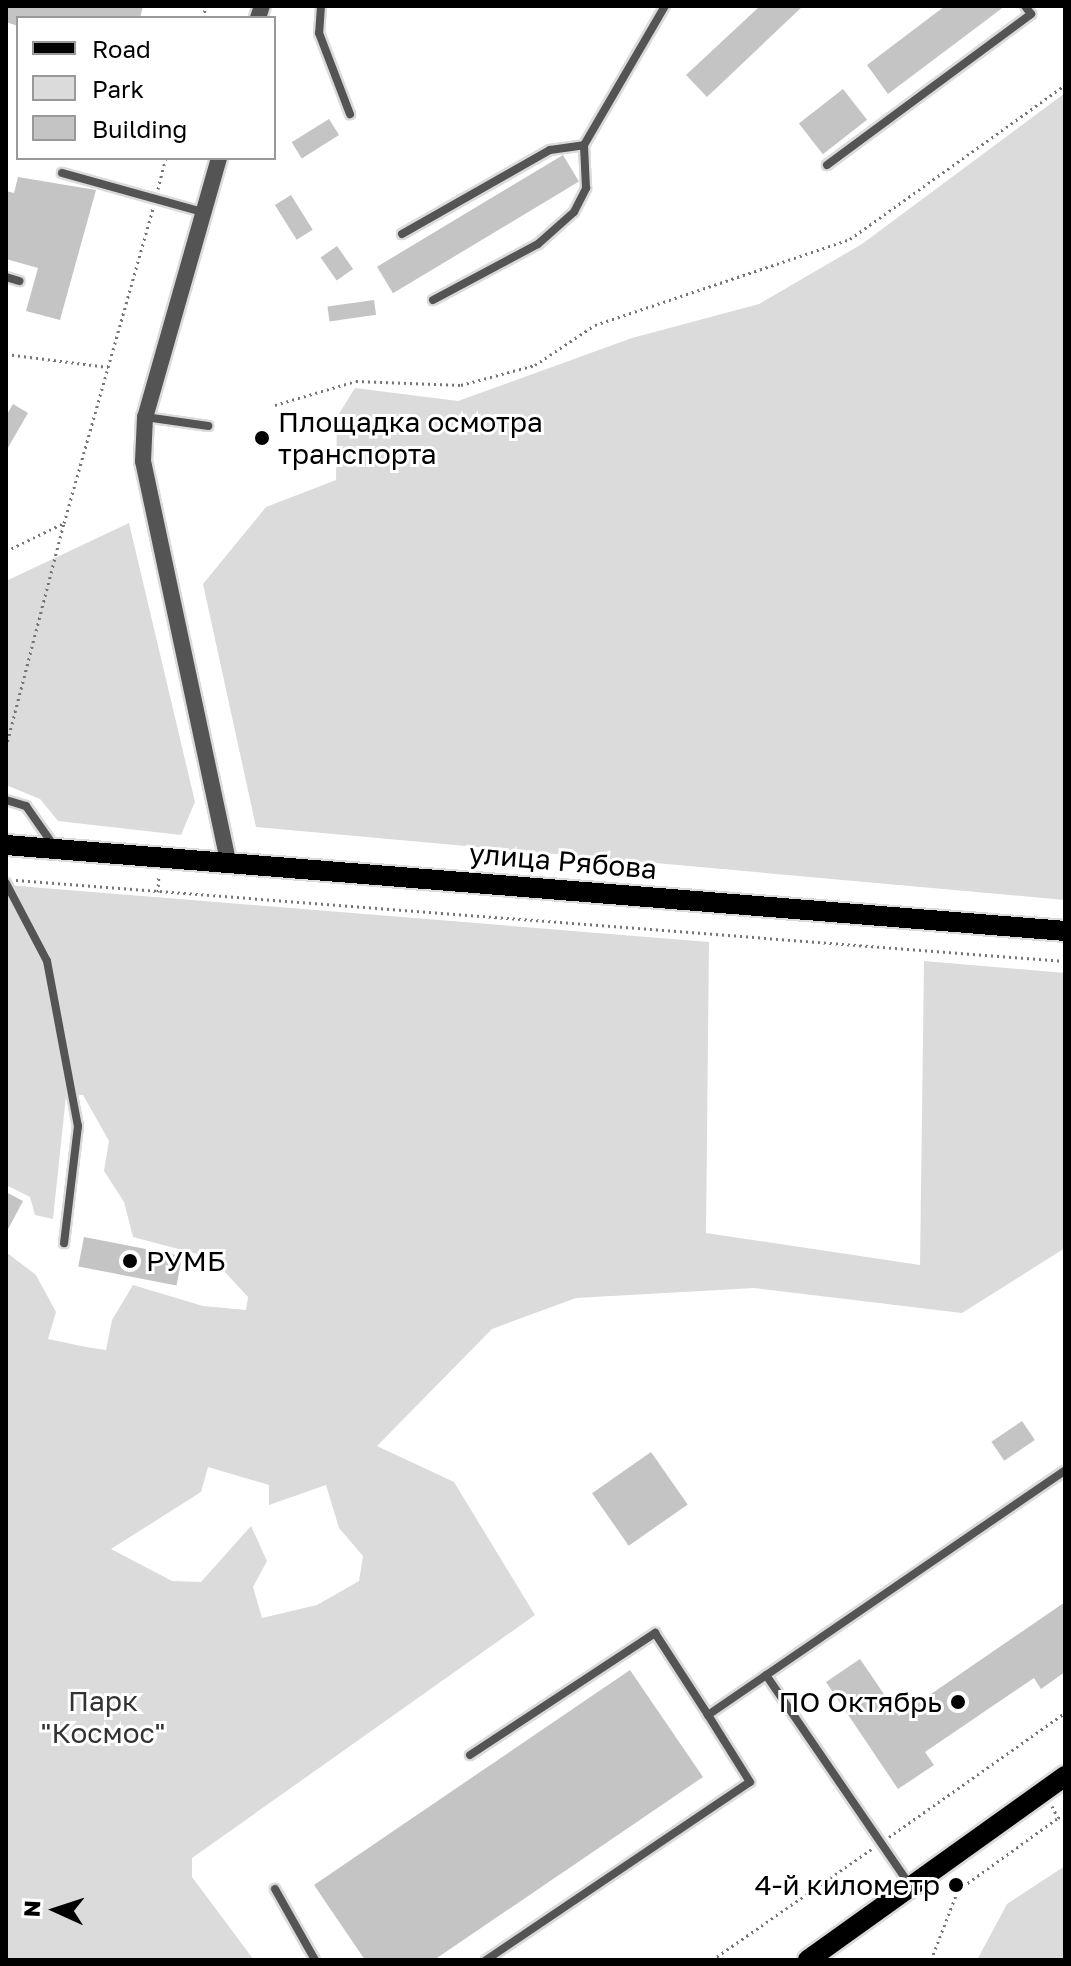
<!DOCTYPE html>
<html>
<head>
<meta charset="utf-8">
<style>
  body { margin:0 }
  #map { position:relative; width:1071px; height:1966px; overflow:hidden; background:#fff; font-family:"Golos Text",sans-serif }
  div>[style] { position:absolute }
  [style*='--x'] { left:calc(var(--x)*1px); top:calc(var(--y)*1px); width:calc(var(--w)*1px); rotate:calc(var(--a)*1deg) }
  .green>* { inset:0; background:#dbdbdb }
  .building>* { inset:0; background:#c4c4c4; transform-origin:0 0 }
  .path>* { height:3px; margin-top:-1.5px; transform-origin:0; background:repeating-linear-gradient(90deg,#767676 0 2px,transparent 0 6px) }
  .roads { filter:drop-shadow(2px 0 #dbdbdb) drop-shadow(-2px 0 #dbdbdb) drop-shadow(0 2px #dbdbdb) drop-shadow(0 -2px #dbdbdb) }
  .service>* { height:8px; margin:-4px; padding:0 4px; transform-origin:4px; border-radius:4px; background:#545454 }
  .minor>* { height:16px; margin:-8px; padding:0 8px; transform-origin:8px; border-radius:8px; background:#545454 }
  .primary>* { height:20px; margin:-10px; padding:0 10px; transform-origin:10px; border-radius:10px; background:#000 }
  .dots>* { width:22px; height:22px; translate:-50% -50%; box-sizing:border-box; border:4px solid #fff; border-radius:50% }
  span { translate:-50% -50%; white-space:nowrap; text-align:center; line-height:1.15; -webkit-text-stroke:6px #fff; paint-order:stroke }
  .poi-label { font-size:28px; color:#000 }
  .left { translate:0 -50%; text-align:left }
  .right { translate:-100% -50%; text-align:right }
  .street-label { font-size:28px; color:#000 }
  .park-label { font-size:28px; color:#323232 }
  .frame { position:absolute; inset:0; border:8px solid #000; pointer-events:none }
  .legend { position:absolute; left:16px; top:16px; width:260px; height:144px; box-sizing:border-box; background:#fff; border:2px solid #999; margin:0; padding:10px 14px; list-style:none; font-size:24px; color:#000 }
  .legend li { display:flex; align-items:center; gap:16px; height:40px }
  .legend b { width:40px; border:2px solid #999 }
  .north { position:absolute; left:16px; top:1870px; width:80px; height:80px; -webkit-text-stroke:6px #fff; paint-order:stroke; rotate:273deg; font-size:22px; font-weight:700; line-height:32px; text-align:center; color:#000 }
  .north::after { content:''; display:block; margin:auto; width:28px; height:36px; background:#000; clip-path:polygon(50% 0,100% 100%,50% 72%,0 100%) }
</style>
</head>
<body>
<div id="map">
  <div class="green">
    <div style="clip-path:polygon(1065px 93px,1065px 900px,256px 827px,203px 584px,266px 507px,336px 480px,337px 417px,355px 388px,458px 401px,632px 338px,759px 304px,862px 244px)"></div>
    <div style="clip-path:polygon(129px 523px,195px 802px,181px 835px,58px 821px,40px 799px,6px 785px,6px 581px)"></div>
    <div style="clip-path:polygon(evenodd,6px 885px,709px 942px,706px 1233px,920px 1265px,924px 961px,1065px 973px,1065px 1248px,962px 1313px,754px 1288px,576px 1298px,492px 1329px,377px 1446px,454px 1482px,535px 1615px,192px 1858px,192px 1877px,254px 1960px,6px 1960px,6px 1252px,36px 1275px,56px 1312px,48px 1339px,86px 1347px,106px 1350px,112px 1320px,133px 1285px,203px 1306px,246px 1310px,248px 1297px,212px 1258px,133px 1237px,124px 1202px,104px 1171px,109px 1141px,83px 1095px,66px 1096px,53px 1219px,35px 1215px,30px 1197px,6px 1185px,6px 885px,208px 1467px,269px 1485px,269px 1505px,326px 1485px,339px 1528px,363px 1556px,359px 1581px,317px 1605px,262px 1618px,253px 1587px,267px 1561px,251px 1526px,201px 1582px,172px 1581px,111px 1549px,201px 1492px,208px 1467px)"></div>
    <div style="clip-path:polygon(1065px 1866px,1065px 1960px,977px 1960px,1007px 1904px)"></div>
  </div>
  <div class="building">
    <div style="clip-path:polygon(6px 6px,143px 6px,140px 18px,18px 18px,18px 26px,6px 22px)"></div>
    <div style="clip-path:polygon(760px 6px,803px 6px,707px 97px,686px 75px)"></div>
    <div style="clip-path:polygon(945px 6px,1005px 6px,888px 94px,867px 65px)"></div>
    <div style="left:843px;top:89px;width:39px;height:56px;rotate:52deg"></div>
    <div style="left:329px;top:119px;width:19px;height:44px;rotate:58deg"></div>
    <div style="left:563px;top:155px;width:31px;height:217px;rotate:59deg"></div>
    <div style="clip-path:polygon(18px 177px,96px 190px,60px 320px,26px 311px,38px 268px,6px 259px,6px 191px,14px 193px)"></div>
    <div style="left:291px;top:195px;width:41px;height:19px;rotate:58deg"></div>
    <div style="left:337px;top:246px;width:28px;height:20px;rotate:55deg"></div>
    <div style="left:374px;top:300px;width:15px;height:47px;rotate:82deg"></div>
    <div style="clip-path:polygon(13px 404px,28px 413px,6px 451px,6px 416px)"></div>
    <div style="clip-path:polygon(6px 1192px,23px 1201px,6px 1233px)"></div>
    <div style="left:84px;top:1237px;width:100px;height:30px;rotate:11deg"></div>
    <div style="left:1022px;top:1421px;width:23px;height:37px;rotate:56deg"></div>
    <div style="left:651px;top:1452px;width:64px;height:72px;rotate:55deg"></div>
    <div style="clip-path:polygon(1065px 1602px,1065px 1672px,1041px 1689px,1034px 1678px,925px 1752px,934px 1765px,898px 1789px,826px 1682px,860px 1659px,899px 1716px)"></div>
    <div style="clip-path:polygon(630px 1670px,703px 1777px,434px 1960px,365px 1960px,314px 1885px)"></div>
  </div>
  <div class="path">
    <div style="--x:203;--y:18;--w:12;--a:-76"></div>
    <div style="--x:158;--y:189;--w:32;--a:-76"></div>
    <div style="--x:6;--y:354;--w:103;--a:7.3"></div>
    <div style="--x:275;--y:405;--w:84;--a:-16.5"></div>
    <div style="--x:356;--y:381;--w:105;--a:2.2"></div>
    <div style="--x:461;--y:385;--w:77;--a:-15.1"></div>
    <div style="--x:535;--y:365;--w:72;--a:-33.7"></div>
    <div style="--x:595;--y:325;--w:269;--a:-18.6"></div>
    <div style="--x:850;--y:239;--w:264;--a:-35.6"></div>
    <div style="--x:6;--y:551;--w:64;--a:-25.8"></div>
    <div style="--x:64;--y:523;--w:327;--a:-74.2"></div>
    <div style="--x:6;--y:747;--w:231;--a:-75.5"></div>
    <div style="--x:16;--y:880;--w:1052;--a:4.42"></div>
    <div style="--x:158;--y:892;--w:17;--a:-87"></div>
    <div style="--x:1052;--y:1806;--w:13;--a:63"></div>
    <div style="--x:1058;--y:1818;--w:8;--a:-30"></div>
    <div style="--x:889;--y:1837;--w:215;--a:-35.2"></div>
    <div style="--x:712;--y:1960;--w:196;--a:-34.8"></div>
    <div style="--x:931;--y:1960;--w:75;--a:-68.9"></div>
    <div style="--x:958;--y:1890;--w:123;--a:-35.8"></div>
  </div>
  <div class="roads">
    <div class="service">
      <div style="--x:321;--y:6;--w:27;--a:94"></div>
      <div style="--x:319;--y:33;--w:87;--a:69.1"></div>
      <div style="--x:827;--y:165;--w:254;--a:-36.5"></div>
      <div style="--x:1031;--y:14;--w:10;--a:-127"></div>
      <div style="--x:62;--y:173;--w:146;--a:15.5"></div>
      <div style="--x:402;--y:234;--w:170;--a:-29.6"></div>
      <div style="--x:550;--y:150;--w:34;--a:-8"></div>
      <div style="--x:6;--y:277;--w:14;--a:17"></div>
      <div style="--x:433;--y:300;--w:119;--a:-28.1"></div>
      <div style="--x:538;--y:244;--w:48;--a:-41.6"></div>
      <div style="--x:574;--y:212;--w:27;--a:-63"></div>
      <div style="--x:586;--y:188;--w:43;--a:-92.7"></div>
      <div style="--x:584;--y:145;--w:161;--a:-59.8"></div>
      <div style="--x:145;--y:417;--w:64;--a:8.1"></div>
      <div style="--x:6;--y:800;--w:21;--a:17"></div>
      <div style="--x:26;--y:806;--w:49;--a:55"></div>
      <div style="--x:6;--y:883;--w:88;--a:62.3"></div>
      <div style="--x:47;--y:961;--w:168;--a:79.4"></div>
      <div style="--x:78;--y:1126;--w:118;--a:96.8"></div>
      <div style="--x:766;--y:1675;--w:257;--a:55.6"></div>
      <div style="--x:470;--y:1755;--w:222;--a:-33.4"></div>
      <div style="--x:655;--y:1633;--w:98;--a:57.1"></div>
      <div style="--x:708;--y:1715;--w:432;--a:-34.4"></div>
      <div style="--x:275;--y:1889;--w:81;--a:60.6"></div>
      <div style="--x:486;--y:1960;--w:318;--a:-34"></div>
      <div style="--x:750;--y:1782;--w:79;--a:-122.1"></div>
    </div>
    <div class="minor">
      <div style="--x:258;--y:18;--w:13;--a:-72"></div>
      <div style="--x:219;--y:158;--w:269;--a:105.9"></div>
      <div style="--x:145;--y:417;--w:44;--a:92.6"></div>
      <div style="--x:143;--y:461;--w:410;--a:78"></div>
    </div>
    <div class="primary">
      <div style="--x:6;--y:845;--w:1062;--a:4.64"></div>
      <div style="--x:808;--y:1960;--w:316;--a:-35.6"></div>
    </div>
  </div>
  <div class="dots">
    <div style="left:262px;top:438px;background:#000"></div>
    <div style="left:130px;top:1261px;background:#000"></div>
    <div style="left:958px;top:1702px;background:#000"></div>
    <div style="left:956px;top:1885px;background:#000"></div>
  </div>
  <div class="poi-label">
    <span class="left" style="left:278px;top:438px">Площадка осмотра<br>транспорта</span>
    <span class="left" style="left:146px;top:1261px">РУМБ</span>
    <span class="right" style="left:942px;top:1702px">ПО Октябрь</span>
    <span class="right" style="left:940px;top:1885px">4-й километр</span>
  </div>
  <div class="street-label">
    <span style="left:563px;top:861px;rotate:5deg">улица Рябова</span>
  </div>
  <div class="park-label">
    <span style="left:103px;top:1717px">Парк<br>"Космос"</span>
  </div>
  <div class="frame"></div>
  <ul class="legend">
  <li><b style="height:10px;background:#000"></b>Road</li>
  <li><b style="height:22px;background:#dbdbdb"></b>Park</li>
  <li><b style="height:22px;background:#c4c4c4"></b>Building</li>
  </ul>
  <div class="north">N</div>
</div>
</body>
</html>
